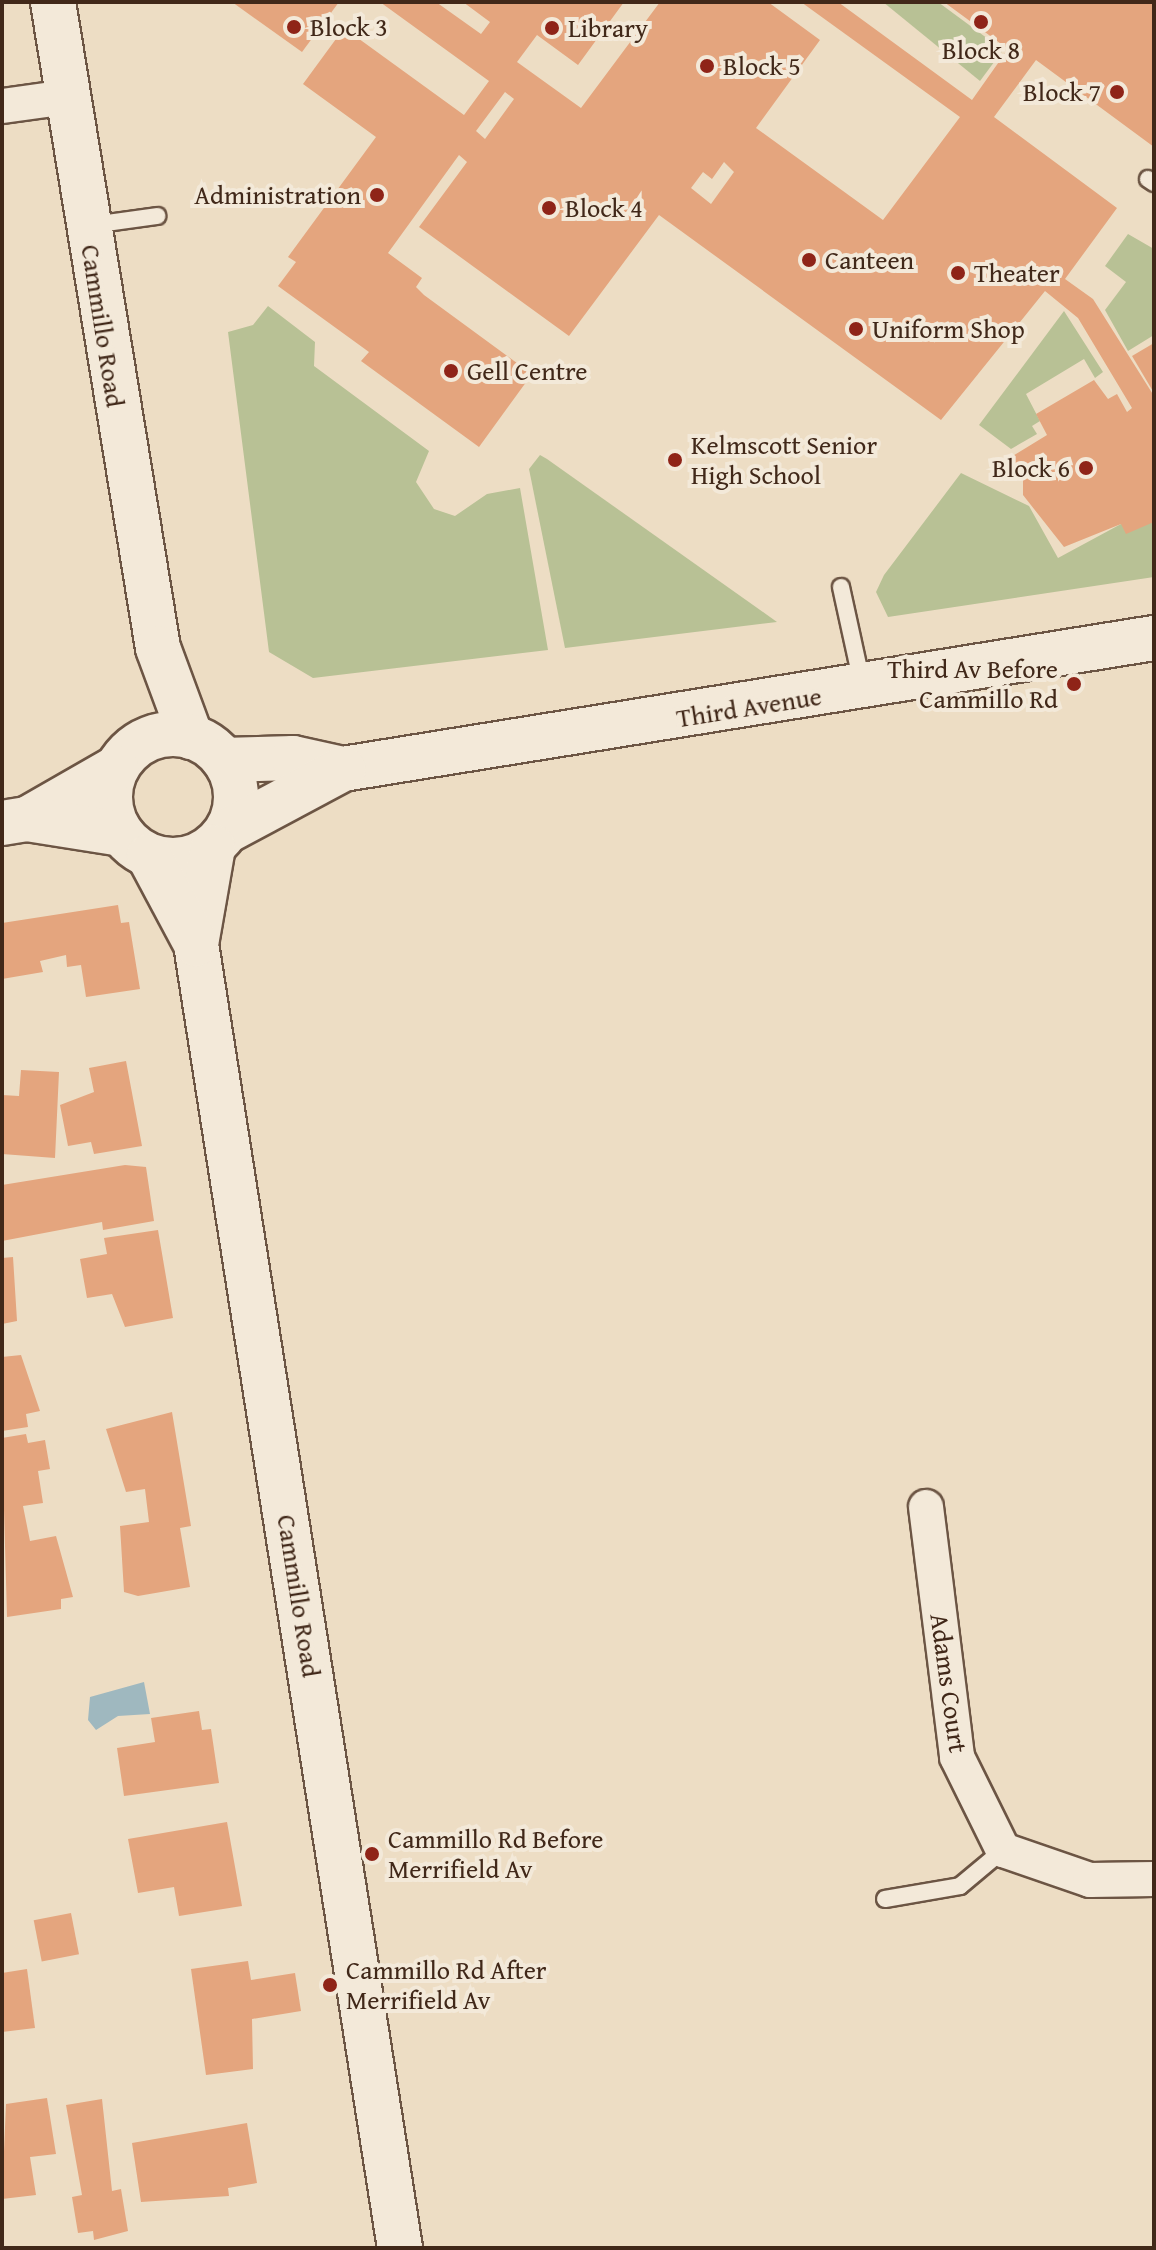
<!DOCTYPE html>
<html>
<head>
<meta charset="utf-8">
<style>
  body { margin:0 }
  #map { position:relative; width:1156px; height:2250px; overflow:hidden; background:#edddc4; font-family:"Gentium Book Plus",serif }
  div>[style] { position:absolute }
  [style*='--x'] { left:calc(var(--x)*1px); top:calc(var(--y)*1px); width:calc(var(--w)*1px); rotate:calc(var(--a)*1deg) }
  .green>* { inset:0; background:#b8c195 }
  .water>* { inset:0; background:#9fb8bf }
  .building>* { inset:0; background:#e4a57e; transform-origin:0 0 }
  .roads { filter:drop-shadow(2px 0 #6c5544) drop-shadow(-2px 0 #6c5544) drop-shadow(0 2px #6c5544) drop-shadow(0 -2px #6c5544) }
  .lane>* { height:16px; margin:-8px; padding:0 8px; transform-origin:8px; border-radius:8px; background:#f3e9d9 }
  .street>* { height:34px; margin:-17px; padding:0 17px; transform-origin:17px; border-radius:17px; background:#f3e9d9 }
  .secondary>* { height:44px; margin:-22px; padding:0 22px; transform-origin:22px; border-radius:22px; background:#f3e9d9 }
  .secondary>.ring { margin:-22px; padding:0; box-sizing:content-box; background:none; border:44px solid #f3e9d9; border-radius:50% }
  .dots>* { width:22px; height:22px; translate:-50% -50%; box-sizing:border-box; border:4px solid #f3e9d9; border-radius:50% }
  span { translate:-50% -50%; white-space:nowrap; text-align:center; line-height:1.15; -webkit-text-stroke:8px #f3e9d9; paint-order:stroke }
  .poi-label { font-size:26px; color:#412819 }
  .left { translate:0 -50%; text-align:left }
  .right { translate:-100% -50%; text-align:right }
  .street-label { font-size:26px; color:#412819 }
  .frame { position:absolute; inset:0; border:4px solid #412819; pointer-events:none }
</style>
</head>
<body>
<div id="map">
  <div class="green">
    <div style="clip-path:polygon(883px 2px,938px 2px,1003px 50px,980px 81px)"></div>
    <div style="clip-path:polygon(1128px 234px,1154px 249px,1154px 335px,1128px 351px,1105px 310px,1126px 282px,1105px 266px)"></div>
    <div style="clip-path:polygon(268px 306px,315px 342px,314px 366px,429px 451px,416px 482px,434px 509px,455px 516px,487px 494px,520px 488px,548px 650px,313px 678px,269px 652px,228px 332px,253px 325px)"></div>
    <div style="clip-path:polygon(1064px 311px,1103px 372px,1095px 378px,1084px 359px,1026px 394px,1040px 421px,1032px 426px,1037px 434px,1011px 449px,979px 425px)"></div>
    <div style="clip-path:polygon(540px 455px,547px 459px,777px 622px,565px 648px,529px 469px)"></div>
    <div style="clip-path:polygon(961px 473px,1029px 506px,1058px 558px,1121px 524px,1154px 522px,1154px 577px,888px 617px,876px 592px,884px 575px)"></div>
  </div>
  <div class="water">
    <div style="clip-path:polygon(144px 1682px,150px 1714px,118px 1716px,96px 1730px,88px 1720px,90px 1697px)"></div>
  </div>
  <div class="building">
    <div style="clip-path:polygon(232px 2px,339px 2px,302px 52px)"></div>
    <div style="clip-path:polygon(evenodd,380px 2px,436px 2px,481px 34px,490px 22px,463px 2px,624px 2px,578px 65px,537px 35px,517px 62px,581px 108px,660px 2px,768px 2px,820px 40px,756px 128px,883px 220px,960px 117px,801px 2px,838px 2px,972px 100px,1008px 49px,944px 2px,1154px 2px,1154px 147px,1036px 60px,994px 117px,1117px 208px,1065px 279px,1093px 299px,1154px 396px,1154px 522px,1126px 534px,1121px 524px,1064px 547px,1023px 495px,1023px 478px,1011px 457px,1047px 435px,1036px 414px,1094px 380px,1108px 399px,1117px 394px,1127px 412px,1132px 408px,1078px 318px,1045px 291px,941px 420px,659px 215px,569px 336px,419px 227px,467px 162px,459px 155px,388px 253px,422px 278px,416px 287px,424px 295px,532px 374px,479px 447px,361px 361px,369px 352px,278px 286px,296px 262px,288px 257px,376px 137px,303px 84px,344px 28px,464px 115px,489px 81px,380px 2px,505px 92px,514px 99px,485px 139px,476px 131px,505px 92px,380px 2px,724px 162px,734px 172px,711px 204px,691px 188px,703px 172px,712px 179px,724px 162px)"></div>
    <div style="clip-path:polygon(1154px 343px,1154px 393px,1132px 356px)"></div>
    <div style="clip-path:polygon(118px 905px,121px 923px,129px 922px,140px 989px,86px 997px,81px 965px,67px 967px,66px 955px,40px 961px,43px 972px,2px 979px,2px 923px)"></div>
    <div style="clip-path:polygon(126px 1061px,142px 1146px,94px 1154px,91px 1142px,68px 1146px,60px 1105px,94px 1092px,89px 1068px)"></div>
    <div style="clip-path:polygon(21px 1070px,59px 1072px,55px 1158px,2px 1154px,2px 1095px,19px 1096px)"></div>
    <div style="clip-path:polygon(125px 1165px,146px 1167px,154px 1221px,103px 1230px,102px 1222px,2px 1241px,2px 1185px)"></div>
    <div style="clip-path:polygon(158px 1230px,173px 1318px,125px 1327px,112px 1294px,87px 1298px,80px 1259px,107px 1254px,104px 1238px)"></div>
    <div style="clip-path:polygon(13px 1257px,17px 1321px,2px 1324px,2px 1258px)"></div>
    <div style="clip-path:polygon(21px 1355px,40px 1411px,26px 1414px,28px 1427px,2px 1431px,2px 1357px)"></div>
    <div style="clip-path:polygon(172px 1412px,191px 1526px,180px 1528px,190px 1587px,138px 1596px,124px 1592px,120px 1526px,149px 1522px,145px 1489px,126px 1492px,106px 1429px)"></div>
    <div style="clip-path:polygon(26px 1434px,28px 1443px,45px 1440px,50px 1469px,38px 1471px,43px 1503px,23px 1506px,30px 1541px,56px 1536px,73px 1597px,61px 1599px,61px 1609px,7px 1617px,2px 1438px)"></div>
    <div style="clip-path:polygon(199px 1711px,202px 1730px,211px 1729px,219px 1783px,124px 1796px,117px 1748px,155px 1742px,151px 1718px)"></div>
    <div style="clip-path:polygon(227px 1822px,242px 1906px,179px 1916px,174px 1887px,138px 1893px,128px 1839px)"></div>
    <div style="left:71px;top:1913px;width:42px;height:38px;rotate:79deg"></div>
    <div style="clip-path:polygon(248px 1961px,251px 1980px,295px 1973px,301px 2011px,252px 2019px,253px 2069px,206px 2075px,191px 1969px)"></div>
    <div style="clip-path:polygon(27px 1969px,35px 2028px,2px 2032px,2px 1973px)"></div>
    <div style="clip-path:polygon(47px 2098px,56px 2154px,30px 2157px,36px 2195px,2px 2199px,6px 2104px)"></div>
    <div style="clip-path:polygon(102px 2099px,112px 2191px,121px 2189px,128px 2231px,94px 2240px,93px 2231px,78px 2233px,72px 2197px,82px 2195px,66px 2105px)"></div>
    <div style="clip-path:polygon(247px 2123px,257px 2183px,228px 2188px,229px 2196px,141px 2202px,132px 2143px)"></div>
  </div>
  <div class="roads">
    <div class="lane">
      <div style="--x:1148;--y:179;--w:7;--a:34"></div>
      <div style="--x:92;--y:225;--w:66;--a:-7.9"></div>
      <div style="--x:841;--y:587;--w:98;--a:77.7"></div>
      <div style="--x:885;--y:1899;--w:76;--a:-9.8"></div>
      <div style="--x:960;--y:1886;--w:56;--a:-39.9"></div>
    </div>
    <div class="street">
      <div style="--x:2;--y:106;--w:66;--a:-7.9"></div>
      <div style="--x:926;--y:1507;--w:252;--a:82.9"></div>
      <div style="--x:957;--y:1757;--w:104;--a:63.7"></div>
      <div style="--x:1003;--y:1850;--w:92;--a:19"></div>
      <div style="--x:1090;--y:1880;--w:64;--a:-0.9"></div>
    </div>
    <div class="secondary">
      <div style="--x:53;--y:2;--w:654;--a:80.77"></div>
      <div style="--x:158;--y:648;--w:95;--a:69.7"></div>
      <div class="ring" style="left:110px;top:734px;width:82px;height:82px"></div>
      <div style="--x:224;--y:760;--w:69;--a:-1.7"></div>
      <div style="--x:293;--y:758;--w:51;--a:12.4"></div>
      <div style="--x:343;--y:769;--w:822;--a:-9.18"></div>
      <div style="--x:27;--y:819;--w:103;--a:-29.8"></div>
      <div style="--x:2;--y:823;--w:25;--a:-9"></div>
      <div style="--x:27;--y:819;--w:96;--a:9"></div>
      <div style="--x:227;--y:831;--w:132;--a:-28.1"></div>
      <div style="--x:213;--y:847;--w:98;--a:99.9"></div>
      <div style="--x:196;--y:944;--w:1320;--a:81.11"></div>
      <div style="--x:149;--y:856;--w:100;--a:61.9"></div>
    </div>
  </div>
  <div class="dots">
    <div style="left:981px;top:22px;background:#8f2418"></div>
    <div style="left:294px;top:27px;background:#8f2418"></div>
    <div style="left:552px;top:28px;background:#8f2418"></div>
    <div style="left:707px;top:66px;background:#8f2418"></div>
    <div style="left:1117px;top:92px;background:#8f2418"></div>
    <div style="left:377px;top:195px;background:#8f2418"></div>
    <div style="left:549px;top:208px;background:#8f2418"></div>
    <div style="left:809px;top:260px;background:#8f2418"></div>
    <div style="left:958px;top:273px;background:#8f2418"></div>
    <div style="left:856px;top:329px;background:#8f2418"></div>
    <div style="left:451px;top:371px;background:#8f2418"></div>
    <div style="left:675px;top:460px;background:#8f2418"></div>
    <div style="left:1086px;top:468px;background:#8f2418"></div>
    <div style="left:1074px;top:684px;background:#8f2418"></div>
    <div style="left:372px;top:1854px;background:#8f2418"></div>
    <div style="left:330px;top:1985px;background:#8f2418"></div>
  </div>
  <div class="poi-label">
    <span class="left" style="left:310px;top:27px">Block 3</span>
    <span class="left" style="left:568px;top:28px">Library</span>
    <span style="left:981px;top:50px">Block 8</span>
    <span class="left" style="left:723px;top:66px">Block 5</span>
    <span class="right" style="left:1101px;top:92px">Block 7</span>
    <span class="right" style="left:361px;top:195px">Administration</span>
    <span class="left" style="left:565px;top:208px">Block 4</span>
    <span class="left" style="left:825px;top:260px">Canteen</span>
    <span class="left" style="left:974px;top:273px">Theater</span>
    <span class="left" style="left:872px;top:329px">Uniform Shop</span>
    <span class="left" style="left:467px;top:371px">Gell Centre</span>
    <span class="left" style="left:691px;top:460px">Kelmscott Senior<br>High School</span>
    <span class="right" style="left:1070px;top:468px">Block 6</span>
    <span class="right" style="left:1058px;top:684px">Third Av Before<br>Cammillo Rd</span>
    <span class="left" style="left:388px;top:1854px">Cammillo Rd Before<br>Merrifield Av</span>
    <span class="left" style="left:346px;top:1985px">Cammillo Rd After<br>Merrifield Av</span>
  </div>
  <div class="street-label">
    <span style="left:103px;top:326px;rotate:81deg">Cammillo Road</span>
    <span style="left:749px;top:707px;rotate:-9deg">Third Avenue</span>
    <span style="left:299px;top:1596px;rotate:81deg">Cammillo Road</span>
    <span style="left:949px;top:1683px;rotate:82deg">Adams Court</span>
  </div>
  <div class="frame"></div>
</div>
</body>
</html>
